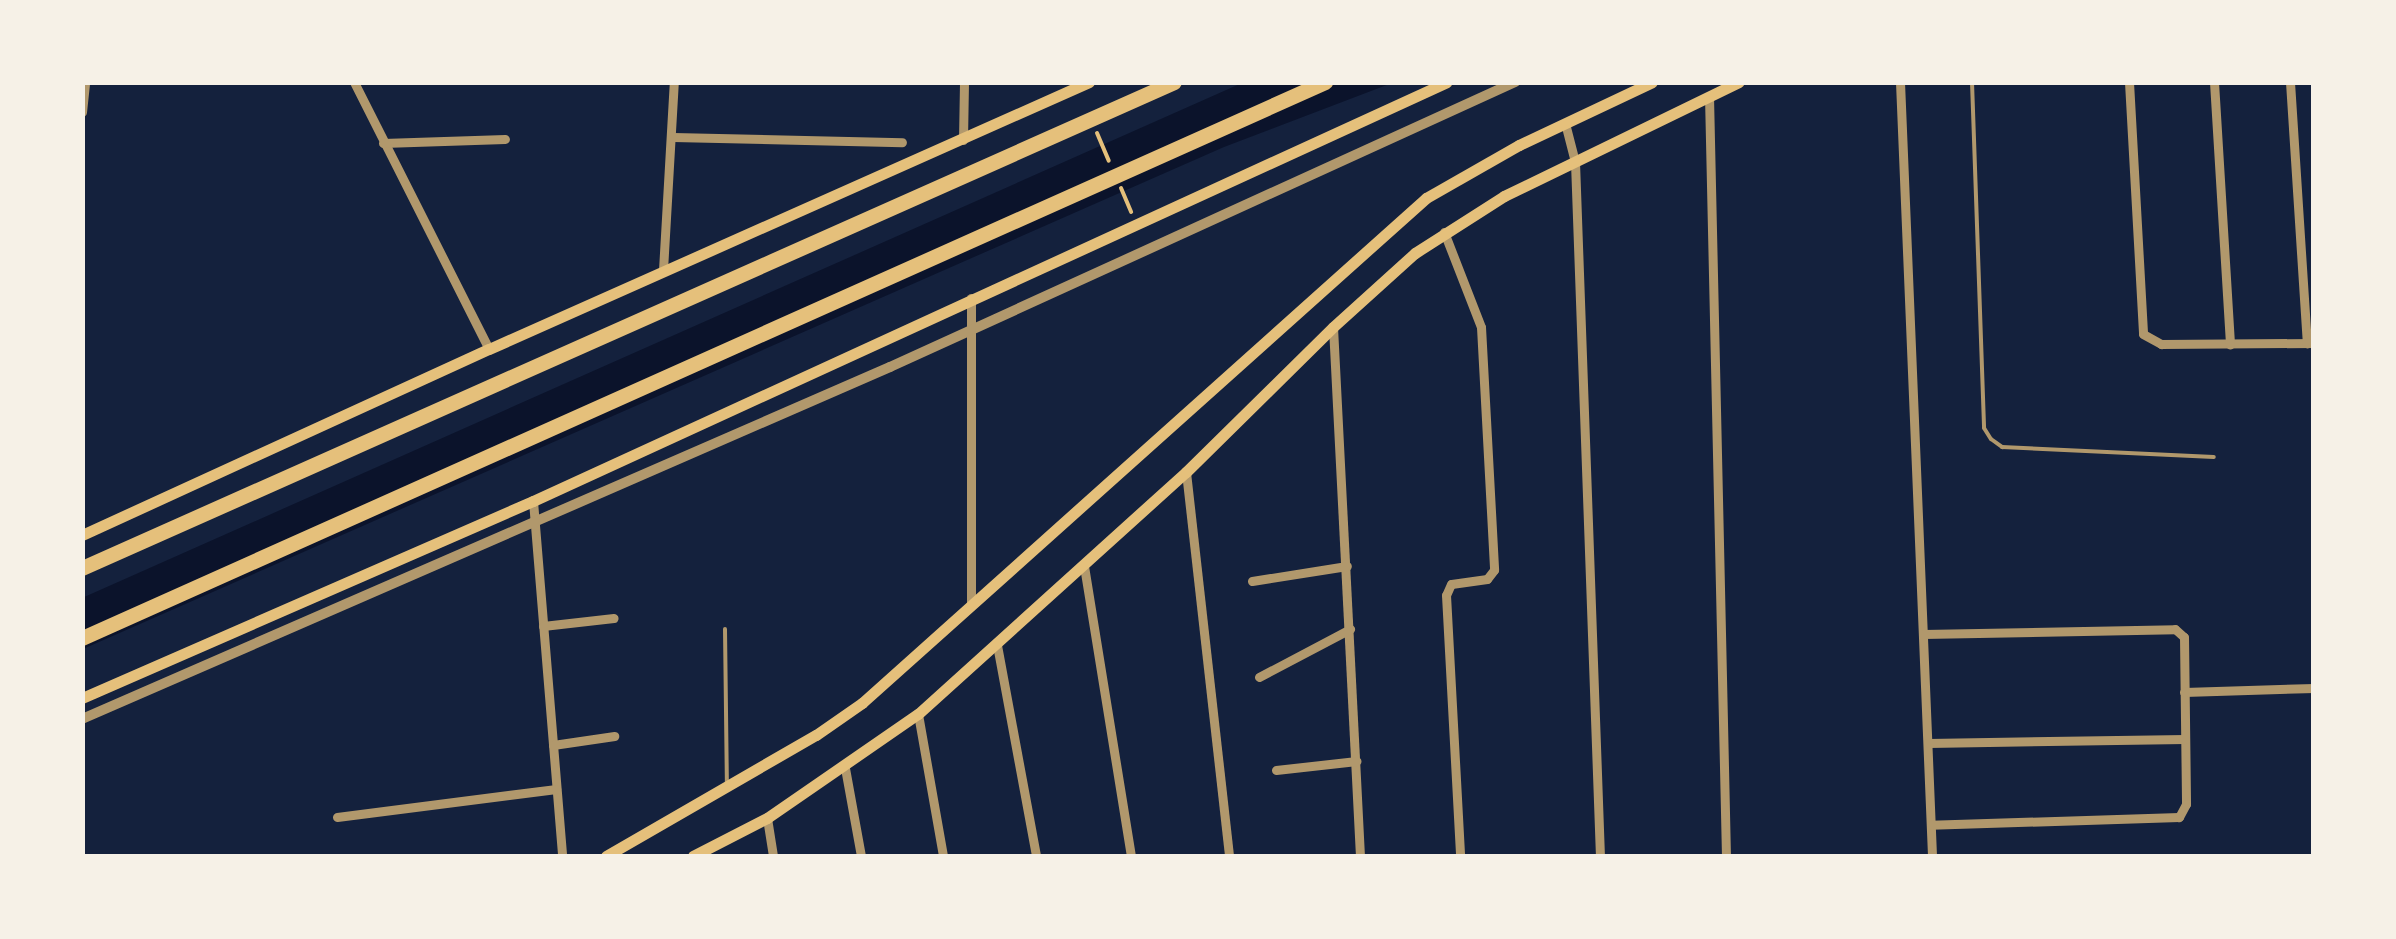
<!DOCTYPE html>
<html>
<head>
<meta charset="utf-8">
<style>
  body { margin:0 }
  #map { position:relative; width:2396px; height:939px; overflow:hidden; background:#14213d; font-family:Quicksand,sans-serif }
  div>[style] { position:absolute }
  [style*='--x'] { left:calc(var(--x)*1px); top:calc(var(--y)*1px); width:calc(var(--w)*1px); rotate:calc(var(--a)*1deg) }
  .water>* { inset:0; background:#0b132b }
  .path>* { height:4px; margin:-2px; padding:0 2px; transform-origin:2px; border-radius:2px; background:#e5c07b }
  .service>* { height:4px; margin:-2px; padding:0 2px; transform-origin:2px; border-radius:2px; background:#b1986c }
  .minor>* { height:9px; margin:-4.5px; padding:0 4.5px; transform-origin:4.5px; border-radius:4.5px; background:#b1986c }
  .tertiary>* { height:10px; margin:-5px; padding:0 5px; transform-origin:5px; border-radius:5px; background:#b1986c }
  .secondary>* { height:11px; margin:-5.5px; padding:0 5.5px; transform-origin:5.5px; border-radius:5.5px; background:#e5c07b }
  .motorway>* { height:15px; margin:-7.5px; padding:0 7.5px; transform-origin:7.5px; border-radius:7.5px; background:#e5c07b }
  span { translate:-50% -50%; white-space:nowrap; text-align:center; line-height:1.15; -webkit-text-stroke:8px #f6f1e7; paint-order:stroke }
  .frame { position:absolute; inset:0; border:85px solid #f6f1e7; pointer-events:none }
</style>
</head>
<body>
<div id="map">
  <div class="water">
    <div style="clip-path:polygon(1242px 83px,1392px 83px,1224px 147px,83px 649px,82px 598px)"></div>
  </div>
  <div class="path">
    <div style="--x:1097;--y:133;--w:30;--a:67"></div>
    <div style="--x:1121;--y:188;--w:26;--a:67"></div>
  </div>
  <div class="service">
    <div style="--x:1972;--y:82;--w:346;--a:88"></div>
    <div style="--x:1984;--y:428;--w:13;--a:58"></div>
    <div style="--x:1991;--y:439;--w:14;--a:36"></div>
    <div style="--x:2002;--y:447;--w:212;--a:2.7"></div>
    <div style="--x:725;--y:629;--w:154;--a:89.3"></div>
  </div>
  <div class="minor">
    <div style="--x:354;--y:82;--w:299;--a:63.2"></div>
    <div style="--x:1900;--y:82;--w:775;--a:87.63"></div>
    <div style="--x:2129;--y:82;--w:252;--a:86.8"></div>
    <div style="--x:2143;--y:334;--w:21;--a:29"></div>
    <div style="--x:2161;--y:344;--w:153;--a:-0.4"></div>
    <div style="--x:2214;--y:82;--w:263;--a:86.5"></div>
    <div style="--x:2290;--y:82;--w:262;--a:86.3"></div>
    <div style="--x:1709;--y:96;--w:760;--a:88.72"></div>
    <div style="--x:82;--y:112;--w:30;--a:-84"></div>
    <div style="--x:1565;--y:123;--w:40;--a:75.6"></div>
    <div style="--x:1575;--y:162;--w:694;--a:87.94"></div>
    <div style="--x:673;--y:137;--w:229;--a:1.3"></div>
    <div style="--x:963;--y:140;--w:58;--a:-89"></div>
    <div style="--x:383;--y:143;--w:122;--a:-1.9"></div>
    <div style="--x:1444;--y:232;--w:102;--a:68.7"></div>
    <div style="--x:1481;--y:327;--w:243;--a:86.9"></div>
    <div style="--x:1494;--y:570;--w:11;--a:128"></div>
    <div style="--x:1487;--y:579;--w:36;--a:172"></div>
    <div style="--x:1451;--y:584;--w:12;--a:114"></div>
    <div style="--x:1446;--y:595;--w:261;--a:86.9"></div>
    <div style="--x:663;--y:270;--w:188;--a:-86.7"></div>
    <div style="--x:971;--y:298;--w:307;--a:90"></div>
    <div style="--x:1333;--y:327;--w:530;--a:87.08"></div>
    <div style="--x:1186;--y:472;--w:386;--a:83.6"></div>
    <div style="--x:533;--y:501;--w:356;--a:85.3"></div>
    <div style="--x:1084;--y:566;--w:294;--a:80.8"></div>
    <div style="--x:1252;--y:581;--w:96;--a:-9"></div>
    <div style="--x:543;--y:626;--w:71;--a:-6.4"></div>
    <div style="--x:1923;--y:634;--w:252;--a:-1.1"></div>
    <div style="--x:2175;--y:629;--w:12;--a:42"></div>
    <div style="--x:2184;--y:637;--w:167;--a:89.3"></div>
    <div style="--x:2186;--y:804;--w:15;--a:118"></div>
    <div style="--x:2179;--y:817;--w:248;--a:178.2"></div>
    <div style="--x:997;--y:645;--w:215;--a:79.5"></div>
    <div style="--x:1259;--y:677;--w:103;--a:-27.8"></div>
    <div style="--x:2184;--y:692;--w:130;--a:-1.8"></div>
    <div style="--x:918;--y:714;--w:144;--a:80"></div>
    <div style="--x:1928;--y:743;--w:257;--a:-0.9"></div>
    <div style="--x:553;--y:745;--w:62;--a:-8.4"></div>
    <div style="--x:845;--y:768;--w:89;--a:79.7"></div>
    <div style="--x:1276;--y:770;--w:81;--a:-6.4"></div>
    <div style="--x:337;--y:817;--w:221;--a:-7.3"></div>
    <div style="--x:767;--y:818;--w:38;--a:81"></div>
  </div>
  <div class="tertiary">
    <div style="--x:82;--y:719;--w:881;--a:-23.54"></div>
    <div style="--x:890;--y:367;--w:687;--a:-24.51"></div>
  </div>
  <div class="secondary">
    <div style="--x:82;--y:535;--w:447;--a:-24.6"></div>
    <div style="--x:489;--y:349;--w:657;--a:-23.99"></div>
    <div style="--x:82;--y:698;--w:492;--a:-23.6"></div>
    <div style="--x:533;--y:501;--w:1005;--a:-24.63"></div>
    <div style="--x:606;--y:856;--w:242;--a:-30"></div>
    <div style="--x:816;--y:735;--w:56;--a:-34.8"></div>
    <div style="--x:862;--y:703;--w:757;--a:-41.84"></div>
    <div style="--x:1426;--y:198;--w:107;--a:-29.7"></div>
    <div style="--x:1519;--y:145;--w:147;--a:-25.3"></div>
    <div style="--x:693;--y:856;--w:83;--a:-27.2"></div>
    <div style="--x:767;--y:818;--w:183;--a:-34.6"></div>
    <div style="--x:918;--y:714;--w:361;--a:-42.1"></div>
    <div style="--x:1186;--y:472;--w:206;--a:-44.6"></div>
    <div style="--x:1333;--y:327;--w:110;--a:-42.1"></div>
    <div style="--x:1415;--y:253;--w:106;--a:-32.6"></div>
    <div style="--x:1504;--y:196;--w:261;--a:-25.9"></div>
  </div>
  <div class="motorway">
    <div style="--x:82;--y:568;--w:1195;--a:-23.99"></div>
    <div style="--x:82;--y:638;--w:1362;--a:-24.1"></div>
  </div>
  <div class="frame"></div>
</div>
</body>
</html>
